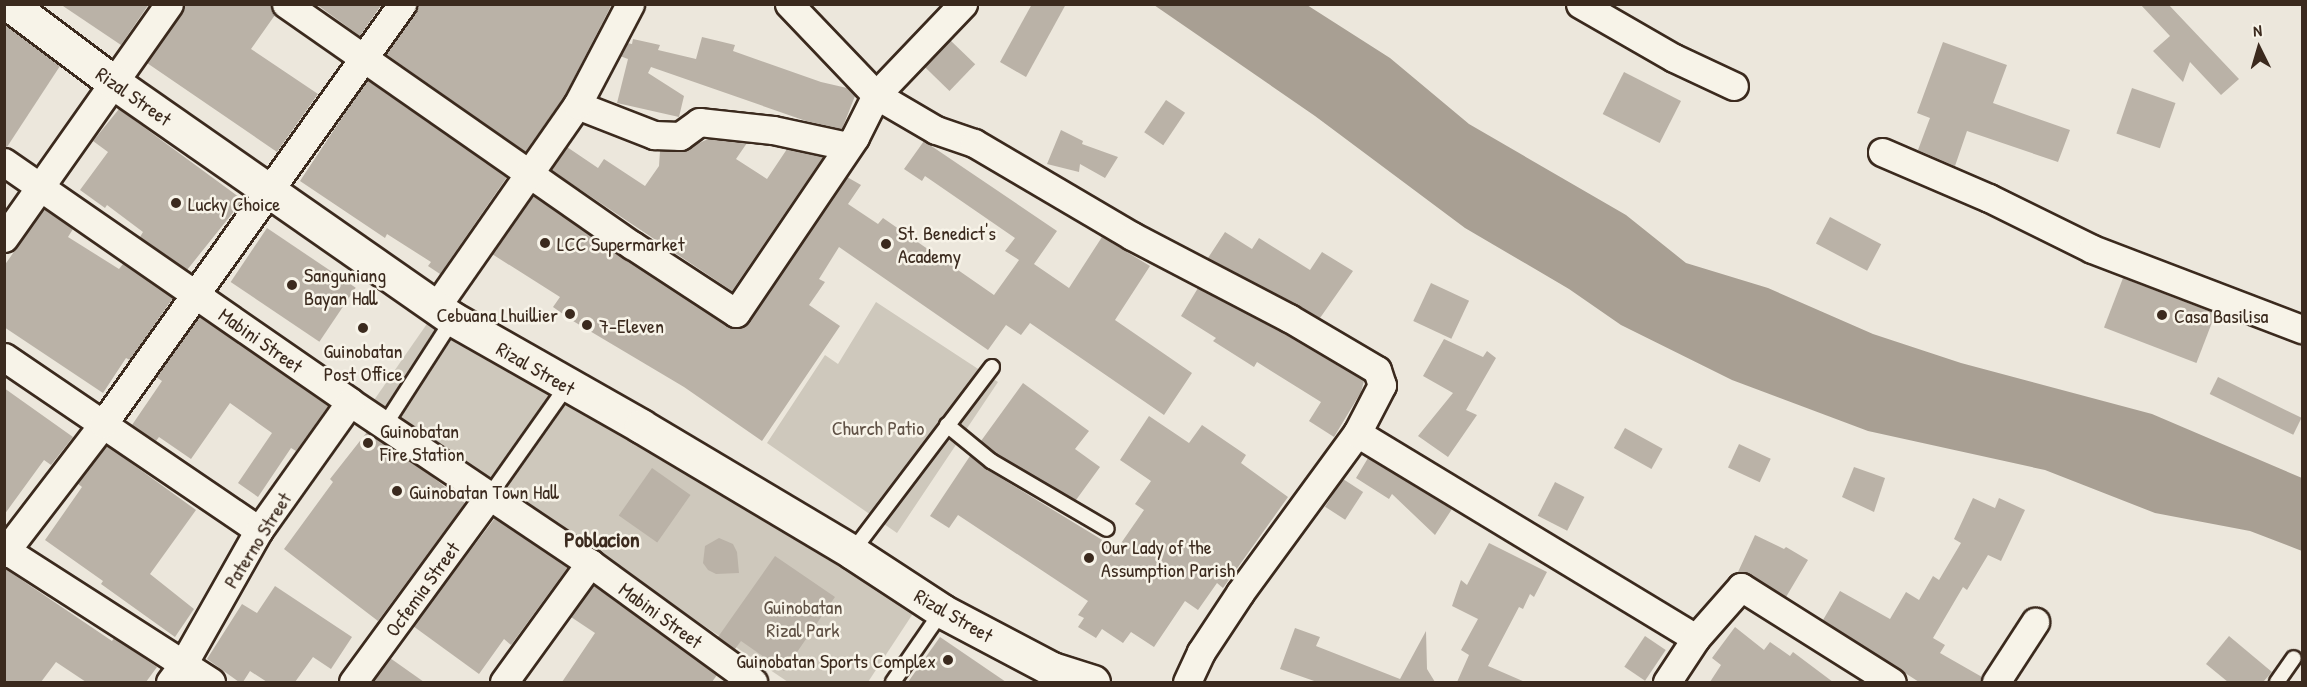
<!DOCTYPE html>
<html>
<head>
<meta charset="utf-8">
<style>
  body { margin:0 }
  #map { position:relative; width:2307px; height:687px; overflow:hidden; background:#ece7dc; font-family:"Patrick Hand",sans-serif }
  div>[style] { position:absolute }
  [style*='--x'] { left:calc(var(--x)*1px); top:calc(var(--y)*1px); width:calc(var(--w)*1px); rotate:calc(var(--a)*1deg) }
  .green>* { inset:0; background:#cec8bc }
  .water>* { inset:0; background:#a89f93 }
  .building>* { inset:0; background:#bab2a7; transform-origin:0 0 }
  .roads { filter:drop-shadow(2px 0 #3b2a1e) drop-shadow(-2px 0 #3b2a1e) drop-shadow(0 2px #3b2a1e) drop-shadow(0 -2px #3b2a1e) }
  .lane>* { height:14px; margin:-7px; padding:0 7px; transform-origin:7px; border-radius:7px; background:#f7f3e8 }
  .street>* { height:27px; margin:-13.5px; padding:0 13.5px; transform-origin:13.5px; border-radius:13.5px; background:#f7f3e8 }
  .primary>* { height:33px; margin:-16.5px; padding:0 16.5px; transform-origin:16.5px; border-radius:16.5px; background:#f7f3e8 }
  .dots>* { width:16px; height:16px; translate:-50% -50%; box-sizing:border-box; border:3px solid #f7f3e8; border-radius:50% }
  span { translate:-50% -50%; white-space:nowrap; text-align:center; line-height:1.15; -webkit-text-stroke:5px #f7f3e8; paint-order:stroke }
  .street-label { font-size:20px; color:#3b2a1e }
  .poi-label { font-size:20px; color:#3b2a1e }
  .left { translate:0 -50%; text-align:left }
  .right { translate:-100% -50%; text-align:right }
  .park-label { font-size:20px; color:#605246 }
  .quarter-label { font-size:22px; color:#3b2a1e; font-weight:700 }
  .frame { position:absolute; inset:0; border:6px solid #3b2a1e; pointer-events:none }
  .north { position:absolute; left:2229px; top:18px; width:60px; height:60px; -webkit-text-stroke:4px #f7f3e8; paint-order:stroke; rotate:355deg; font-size:16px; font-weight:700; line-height:24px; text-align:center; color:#3b2a1e }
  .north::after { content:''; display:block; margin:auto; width:21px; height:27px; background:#3b2a1e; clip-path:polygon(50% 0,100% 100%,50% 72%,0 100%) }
</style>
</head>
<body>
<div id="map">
  <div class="green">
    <div style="clip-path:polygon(876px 302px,998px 382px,897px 533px,767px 443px,825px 355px,838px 364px)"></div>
    <div style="clip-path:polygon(431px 318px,914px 612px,868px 682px,788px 682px,372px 403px)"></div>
  </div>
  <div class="water">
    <div style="clip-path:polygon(1154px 5px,1307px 5px,1390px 58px,1469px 124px,1626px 215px,1686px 263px,1768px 288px,1873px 334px,1961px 363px,2152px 414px,2302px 478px,2302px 551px,2250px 531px,2155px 513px,2045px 470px,1868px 431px,1732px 380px,1621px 325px,1569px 289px,1465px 228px,1315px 116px)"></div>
  </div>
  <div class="building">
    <div style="clip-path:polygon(60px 4px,149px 4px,121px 45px)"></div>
    <div style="clip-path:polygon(185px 4px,271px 4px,275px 15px,251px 49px,318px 94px,277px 152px,147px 63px,182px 13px)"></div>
    <div style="clip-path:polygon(316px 4px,382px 4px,360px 36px)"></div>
    <div style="clip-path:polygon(418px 4px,612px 4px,564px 97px,525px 152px,386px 54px,415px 13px)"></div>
    <div style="clip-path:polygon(1032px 4px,1066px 4px,1026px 77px,1000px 62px)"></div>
    <div style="clip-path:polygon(2140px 4px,2168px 4px,2239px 79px,2221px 95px,2190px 62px,2183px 82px,2153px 51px,2170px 36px)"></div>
    <div style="clip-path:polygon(4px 24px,60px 66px,7px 147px,4px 146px)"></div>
    <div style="clip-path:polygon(702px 37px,735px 45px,733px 51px,821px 82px,847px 88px,855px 96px,842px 129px,806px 121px,651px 67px,648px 73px,684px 96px,679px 117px,617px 103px,628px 59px,620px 56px,627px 43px,632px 44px,633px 39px,660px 45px,658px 50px,696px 59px)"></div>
    <div style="left:950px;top:40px;width:35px;height:37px;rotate:44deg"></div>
    <div style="clip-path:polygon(1943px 42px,2007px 65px,1993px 103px,2070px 130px,2058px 162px,1967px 131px,1955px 166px,1918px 150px,1930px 118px,1917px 113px)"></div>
    <div style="left:1624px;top:72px;width:64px;height:47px;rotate:27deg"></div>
    <div style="clip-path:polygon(367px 80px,507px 177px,440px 274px,428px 266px,431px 262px,387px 234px,385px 238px,300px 181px)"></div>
    <div style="left:2132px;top:88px;width:46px;height:48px;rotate:19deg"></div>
    <div style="left:1166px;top:100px;width:23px;height:39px;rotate:34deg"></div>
    <div style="clip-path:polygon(119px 109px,243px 200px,187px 270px,140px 237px,143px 232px,107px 205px,105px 208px,80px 190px,108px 152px,93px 141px)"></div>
    <div style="clip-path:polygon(1061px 130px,1083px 141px,1082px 144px,1118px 157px,1105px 178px,1080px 164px,1079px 172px,1047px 164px)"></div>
    <div style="clip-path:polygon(708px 139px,747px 143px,736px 159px,767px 179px,787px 149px,823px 157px,732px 291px,551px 170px,567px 147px,598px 168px,604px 159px,645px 186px,659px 166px,660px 151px,680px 152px)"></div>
    <div style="clip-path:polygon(924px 141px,1057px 231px,1034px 264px,1069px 288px,1102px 237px,1150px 266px,1115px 320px,1192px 373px,1164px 415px,1030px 323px,1021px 335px,1006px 325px,988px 350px,839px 247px,819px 279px,825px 282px,809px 305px,840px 326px,762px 441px,684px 387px,573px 321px,553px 307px,560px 297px,492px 254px,533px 195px,727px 326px,742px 327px,749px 322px,847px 177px,861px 185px,848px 204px,878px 224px,883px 218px,994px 295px,1019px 260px,1005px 251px,1015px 238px,925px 176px,922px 181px,904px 169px)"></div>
    <div style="clip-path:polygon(44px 209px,73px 229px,68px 237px,119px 269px,123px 264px,173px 298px,130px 360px,126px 358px,103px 393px,4px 327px,4px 266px)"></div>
    <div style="left:1830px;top:217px;width:58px;height:30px;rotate:28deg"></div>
    <div style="left:267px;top:228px;width:107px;height:65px;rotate:34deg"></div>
    <div style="clip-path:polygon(1225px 232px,1252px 249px,1259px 238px,1310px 270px,1322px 252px,1353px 271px,1320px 318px,1208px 258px)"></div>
    <div style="left:2123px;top:278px;width:99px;height:53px;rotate:21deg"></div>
    <div style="left:1431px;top:283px;width:42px;height:42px;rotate:25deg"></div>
    <div style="clip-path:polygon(1198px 288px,1281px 332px,1364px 381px,1361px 392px,1334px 437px,1309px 421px,1321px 402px,1257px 362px,1254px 367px,1213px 341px,1216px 338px,1181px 316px)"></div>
    <div style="clip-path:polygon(199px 316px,328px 406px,296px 451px,291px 448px,258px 497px,238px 483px,272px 433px,230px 403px,191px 459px,159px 437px,156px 441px,132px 425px,162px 381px,156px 377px)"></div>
    <div style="clip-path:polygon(1444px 339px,1483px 357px,1487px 351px,1496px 358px,1466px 410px,1477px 415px,1448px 457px,1418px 436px,1453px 393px,1423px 376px)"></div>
    <div style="left:2218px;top:377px;width:93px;height:19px;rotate:26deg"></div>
    <div style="clip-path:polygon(1023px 383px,1089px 431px,1075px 449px,1100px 467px,1076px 500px,996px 454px,981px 441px)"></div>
    <div style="clip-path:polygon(4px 388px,73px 437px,51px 465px,44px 460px,4px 515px)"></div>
    <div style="clip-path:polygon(1149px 416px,1189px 443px,1202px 425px,1246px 455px,1241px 463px,1288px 497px,1223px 588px,1217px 583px,1198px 610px,1185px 601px,1154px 647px,1131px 632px,1123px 643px,1102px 629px,1096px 638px,1078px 627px,1084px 618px,1078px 615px,1088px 601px,958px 515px,949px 528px,930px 516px,970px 456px,986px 469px,1117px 549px,1144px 510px,1135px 504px,1151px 481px,1120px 460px)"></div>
    <div style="left:1625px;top:428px;width:43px;height:23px;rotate:29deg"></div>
    <div style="clip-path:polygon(367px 432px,430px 475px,465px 503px,378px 621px,284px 549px,333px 482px,330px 479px)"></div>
    <div style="left:1739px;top:444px;width:35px;height:26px;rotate:25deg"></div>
    <div style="clip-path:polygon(106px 445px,196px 510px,150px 574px,194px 609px,175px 637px,101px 584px,103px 581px,45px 540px,82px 487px,77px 483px)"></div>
    <div style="clip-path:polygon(1368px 458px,1452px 509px,1435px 535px,1392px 494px,1389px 499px,1356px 478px)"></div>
    <div style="clip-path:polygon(1854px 467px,1885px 478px,1874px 512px,1842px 497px)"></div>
    <div style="left:652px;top:468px;width:47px;height:58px;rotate:35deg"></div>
    <div style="left:1343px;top:479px;width:24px;height:33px;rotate:33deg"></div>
    <div style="left:1555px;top:482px;width:33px;height:38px;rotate:27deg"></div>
    <div style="clip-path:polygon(1973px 498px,1995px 508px,1999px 498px,2025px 510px,2001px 561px,1988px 555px,1967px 590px,1963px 587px,1933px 638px,1945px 645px,1940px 653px,1982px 677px,1980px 682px,1919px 682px,1823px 620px,1840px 591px,1890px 619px,1906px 592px,1919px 600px,1933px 576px,1939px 580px,1961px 543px,1954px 539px)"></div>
    <div style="clip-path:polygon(495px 518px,568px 567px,511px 645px,504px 639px,479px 674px,413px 626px)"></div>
    <div style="clip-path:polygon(1755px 535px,1784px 549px,1786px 547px,1808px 560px,1786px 597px,1749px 574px,1738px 572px)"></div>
    <div style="clip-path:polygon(719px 538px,733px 544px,737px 552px,739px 573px,716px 574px,708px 570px,703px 563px,705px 546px)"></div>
    <div style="clip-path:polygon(1489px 543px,1547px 572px,1534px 597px,1530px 594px,1523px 609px,1519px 607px,1488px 666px,1525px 682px,1457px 682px,1469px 655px,1461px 650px,1478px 619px,1452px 606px,1461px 580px,1467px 585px)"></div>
    <div style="clip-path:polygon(775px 556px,835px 597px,784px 671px,741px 641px,735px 649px,718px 637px)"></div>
    <div style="clip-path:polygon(4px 568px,112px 641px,114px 638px,157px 667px,146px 682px,86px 682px,56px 662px,41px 682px,4px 682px)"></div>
    <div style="clip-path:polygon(593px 585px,717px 675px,712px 682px,562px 682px,595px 633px,571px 617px)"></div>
    <div style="clip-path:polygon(275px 586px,352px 637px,331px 669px,313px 657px,295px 682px,267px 682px,250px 671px,243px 682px,239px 682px,207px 659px,242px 604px,257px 613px)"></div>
    <div style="clip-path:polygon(1735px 627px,1764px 650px,1770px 642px,1790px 656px,1793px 652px,1833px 682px,1710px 682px,1721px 665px,1712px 658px)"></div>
    <div style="clip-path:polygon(1295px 628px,1320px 637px,1316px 646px,1400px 679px,1426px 631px,1427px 669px,1435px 682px,1317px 682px,1280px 669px)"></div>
    <div style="left:1645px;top:636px;width:25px;height:37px;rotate:34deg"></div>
    <div style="clip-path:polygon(2229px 636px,2272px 672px,2263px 682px,2228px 682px,2206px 664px)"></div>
    <div style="clip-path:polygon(940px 637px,1006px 682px,908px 682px)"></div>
    <div style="clip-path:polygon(390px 658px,424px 682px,372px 682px)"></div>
  </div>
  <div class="roads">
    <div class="lane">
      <div style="--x:386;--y:423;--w:124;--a:-57.2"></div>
      <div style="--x:947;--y:425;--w:57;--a:39.3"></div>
      <div style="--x:991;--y:461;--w:134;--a:30.4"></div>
      <div style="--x:490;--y:495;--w:133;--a:-54.8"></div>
      <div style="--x:852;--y:552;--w:232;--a:-52.9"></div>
      <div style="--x:893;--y:682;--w:86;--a:-55.4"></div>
      <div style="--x:2277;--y:682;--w:29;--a:-55"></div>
    </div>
    <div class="street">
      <div style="--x:286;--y:4;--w:422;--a:34.9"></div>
      <div style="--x:632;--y:245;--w:124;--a:33.2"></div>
      <div style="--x:736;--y:313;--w:212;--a:-55.9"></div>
      <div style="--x:855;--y:137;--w:47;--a:-63.4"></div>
      <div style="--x:876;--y:95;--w:126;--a:-46.3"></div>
      <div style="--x:789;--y:4;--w:126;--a:46.3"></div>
      <div style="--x:876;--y:95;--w:69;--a:30.3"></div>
      <div style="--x:936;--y:130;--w:40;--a:18.9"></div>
      <div style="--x:974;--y:143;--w:183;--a:30.5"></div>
      <div style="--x:1132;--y:236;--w:177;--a:27.6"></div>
      <div style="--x:1289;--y:318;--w:102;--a:30.6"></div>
      <div style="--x:1377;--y:370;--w:16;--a:72"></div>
      <div style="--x:1382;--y:385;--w:54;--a:117.5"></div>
      <div style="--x:1357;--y:433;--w:198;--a:126.2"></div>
      <div style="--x:1240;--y:593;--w:71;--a:123.5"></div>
      <div style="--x:1201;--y:652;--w:33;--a:115"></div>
      <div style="--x:1580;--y:4;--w:108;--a:29.9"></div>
      <div style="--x:1674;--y:58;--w:66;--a:25"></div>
      <div style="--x:577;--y:105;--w:83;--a:21.3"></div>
      <div style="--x:654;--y:135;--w:26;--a:2"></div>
      <div style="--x:680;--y:136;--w:24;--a:-36"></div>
      <div style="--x:699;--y:122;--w:74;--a:6.2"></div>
      <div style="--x:773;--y:130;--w:76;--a:12.2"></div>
      <div style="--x:1882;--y:152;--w:116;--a:23.3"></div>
      <div style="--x:1989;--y:198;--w:115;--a:26.3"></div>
      <div style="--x:2092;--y:249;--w:225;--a:20.9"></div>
      <div style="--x:4;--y:162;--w:421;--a:34.7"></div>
      <div style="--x:350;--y:402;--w:289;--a:33.9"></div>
      <div style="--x:590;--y:563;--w:202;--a:36.1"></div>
      <div style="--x:4;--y:238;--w:286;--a:-54.8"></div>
      <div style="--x:436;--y:307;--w:246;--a:-55.1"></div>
      <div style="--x:577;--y:105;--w:114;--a:-62.3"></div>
      <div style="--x:4;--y:357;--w:308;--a:34.2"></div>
      <div style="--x:1357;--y:433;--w:396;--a:31.2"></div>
      <div style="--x:4;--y:549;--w:246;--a:32.7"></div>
      <div style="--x:4;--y:553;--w:163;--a:-52.5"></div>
      <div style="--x:103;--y:424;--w:516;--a:-54.55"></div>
      <div style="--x:170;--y:682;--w:20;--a:-53"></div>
      <div style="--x:182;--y:666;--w:156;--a:-60.5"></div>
      <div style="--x:259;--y:530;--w:157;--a:-54.6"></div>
      <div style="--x:353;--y:682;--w:232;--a:-53.8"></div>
      <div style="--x:504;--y:682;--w:147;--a:-54.1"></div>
      <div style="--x:1667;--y:682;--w:53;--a:-56.6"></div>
      <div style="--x:1696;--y:638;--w:68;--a:-48.6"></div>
      <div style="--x:1741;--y:587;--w:178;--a:32.2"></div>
      <div style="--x:1996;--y:682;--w:72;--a:-57"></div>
    </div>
    <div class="primary">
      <div style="--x:9;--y:4;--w:130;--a:36.9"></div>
      <div style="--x:113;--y:82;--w:414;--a:34.9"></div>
      <div style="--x:453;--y:319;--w:216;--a:29.6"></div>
      <div style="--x:641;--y:426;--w:246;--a:30.8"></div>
      <div style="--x:852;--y:552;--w:108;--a:33.2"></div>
      <div style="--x:942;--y:611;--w:124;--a:27.8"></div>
      <div style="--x:1052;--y:669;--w:43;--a:17.6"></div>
    </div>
  </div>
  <div class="dots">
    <div style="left:176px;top:203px;background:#3b2a1e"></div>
    <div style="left:545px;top:243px;background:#3b2a1e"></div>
    <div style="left:886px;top:244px;background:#3b2a1e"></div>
    <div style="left:292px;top:285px;background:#3b2a1e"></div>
    <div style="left:570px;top:314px;background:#3b2a1e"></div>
    <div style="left:2162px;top:315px;background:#3b2a1e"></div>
    <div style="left:587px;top:325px;background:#3b2a1e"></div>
    <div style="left:363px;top:328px;background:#3b2a1e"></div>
    <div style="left:368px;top:443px;background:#3b2a1e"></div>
    <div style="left:397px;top:491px;background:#3b2a1e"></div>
    <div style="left:1089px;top:558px;background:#3b2a1e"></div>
    <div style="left:948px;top:660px;background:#3b2a1e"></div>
  </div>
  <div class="street-label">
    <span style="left:134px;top:96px;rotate:35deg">Rizal Street</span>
    <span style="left:261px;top:340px;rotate:35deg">Mabini Street</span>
    <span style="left:536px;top:368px;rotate:30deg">Rizal Street</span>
    <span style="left:257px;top:540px;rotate:-58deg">Paterno Street</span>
    <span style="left:422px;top:589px;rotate:-54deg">Ocfemia Street</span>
    <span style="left:661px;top:615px;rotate:36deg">Mabini Street</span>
    <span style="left:954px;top:615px;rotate:30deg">Rizal Street</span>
  </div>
  <div class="poi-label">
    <span class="left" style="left:188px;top:203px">Lucky Choice</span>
    <span class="left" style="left:898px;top:244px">St. Benedict's<br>Academy</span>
    <span class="left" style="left:557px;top:243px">LCC Supermarket</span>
    <span class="left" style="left:304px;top:286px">Sanguniang<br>Bayan Hall</span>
    <span class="right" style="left:558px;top:314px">Cebuana Lhuillier</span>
    <span class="left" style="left:2174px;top:315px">Casa Basilisa</span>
    <span class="left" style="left:599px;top:325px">7-Eleven</span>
    <span style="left:363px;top:362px">Guinobatan<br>Post Office</span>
    <span class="left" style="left:380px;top:442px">Guinobatan<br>Fire Station</span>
    <span class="left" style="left:409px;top:491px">Guinobatan Town Hall</span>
    <span class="left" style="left:1101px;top:558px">Our Lady of the<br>Assumption Parish</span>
    <span class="right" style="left:936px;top:660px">Guinobatan Sports Complex</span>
  </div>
  <div class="park-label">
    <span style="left:878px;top:427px">Church Patio</span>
    <span style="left:803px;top:618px">Guinobatan<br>Rizal Park</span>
  </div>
  <div class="quarter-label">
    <span style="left:602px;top:540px">Poblacion</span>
  </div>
  <div class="frame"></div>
  <div class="north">N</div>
</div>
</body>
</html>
